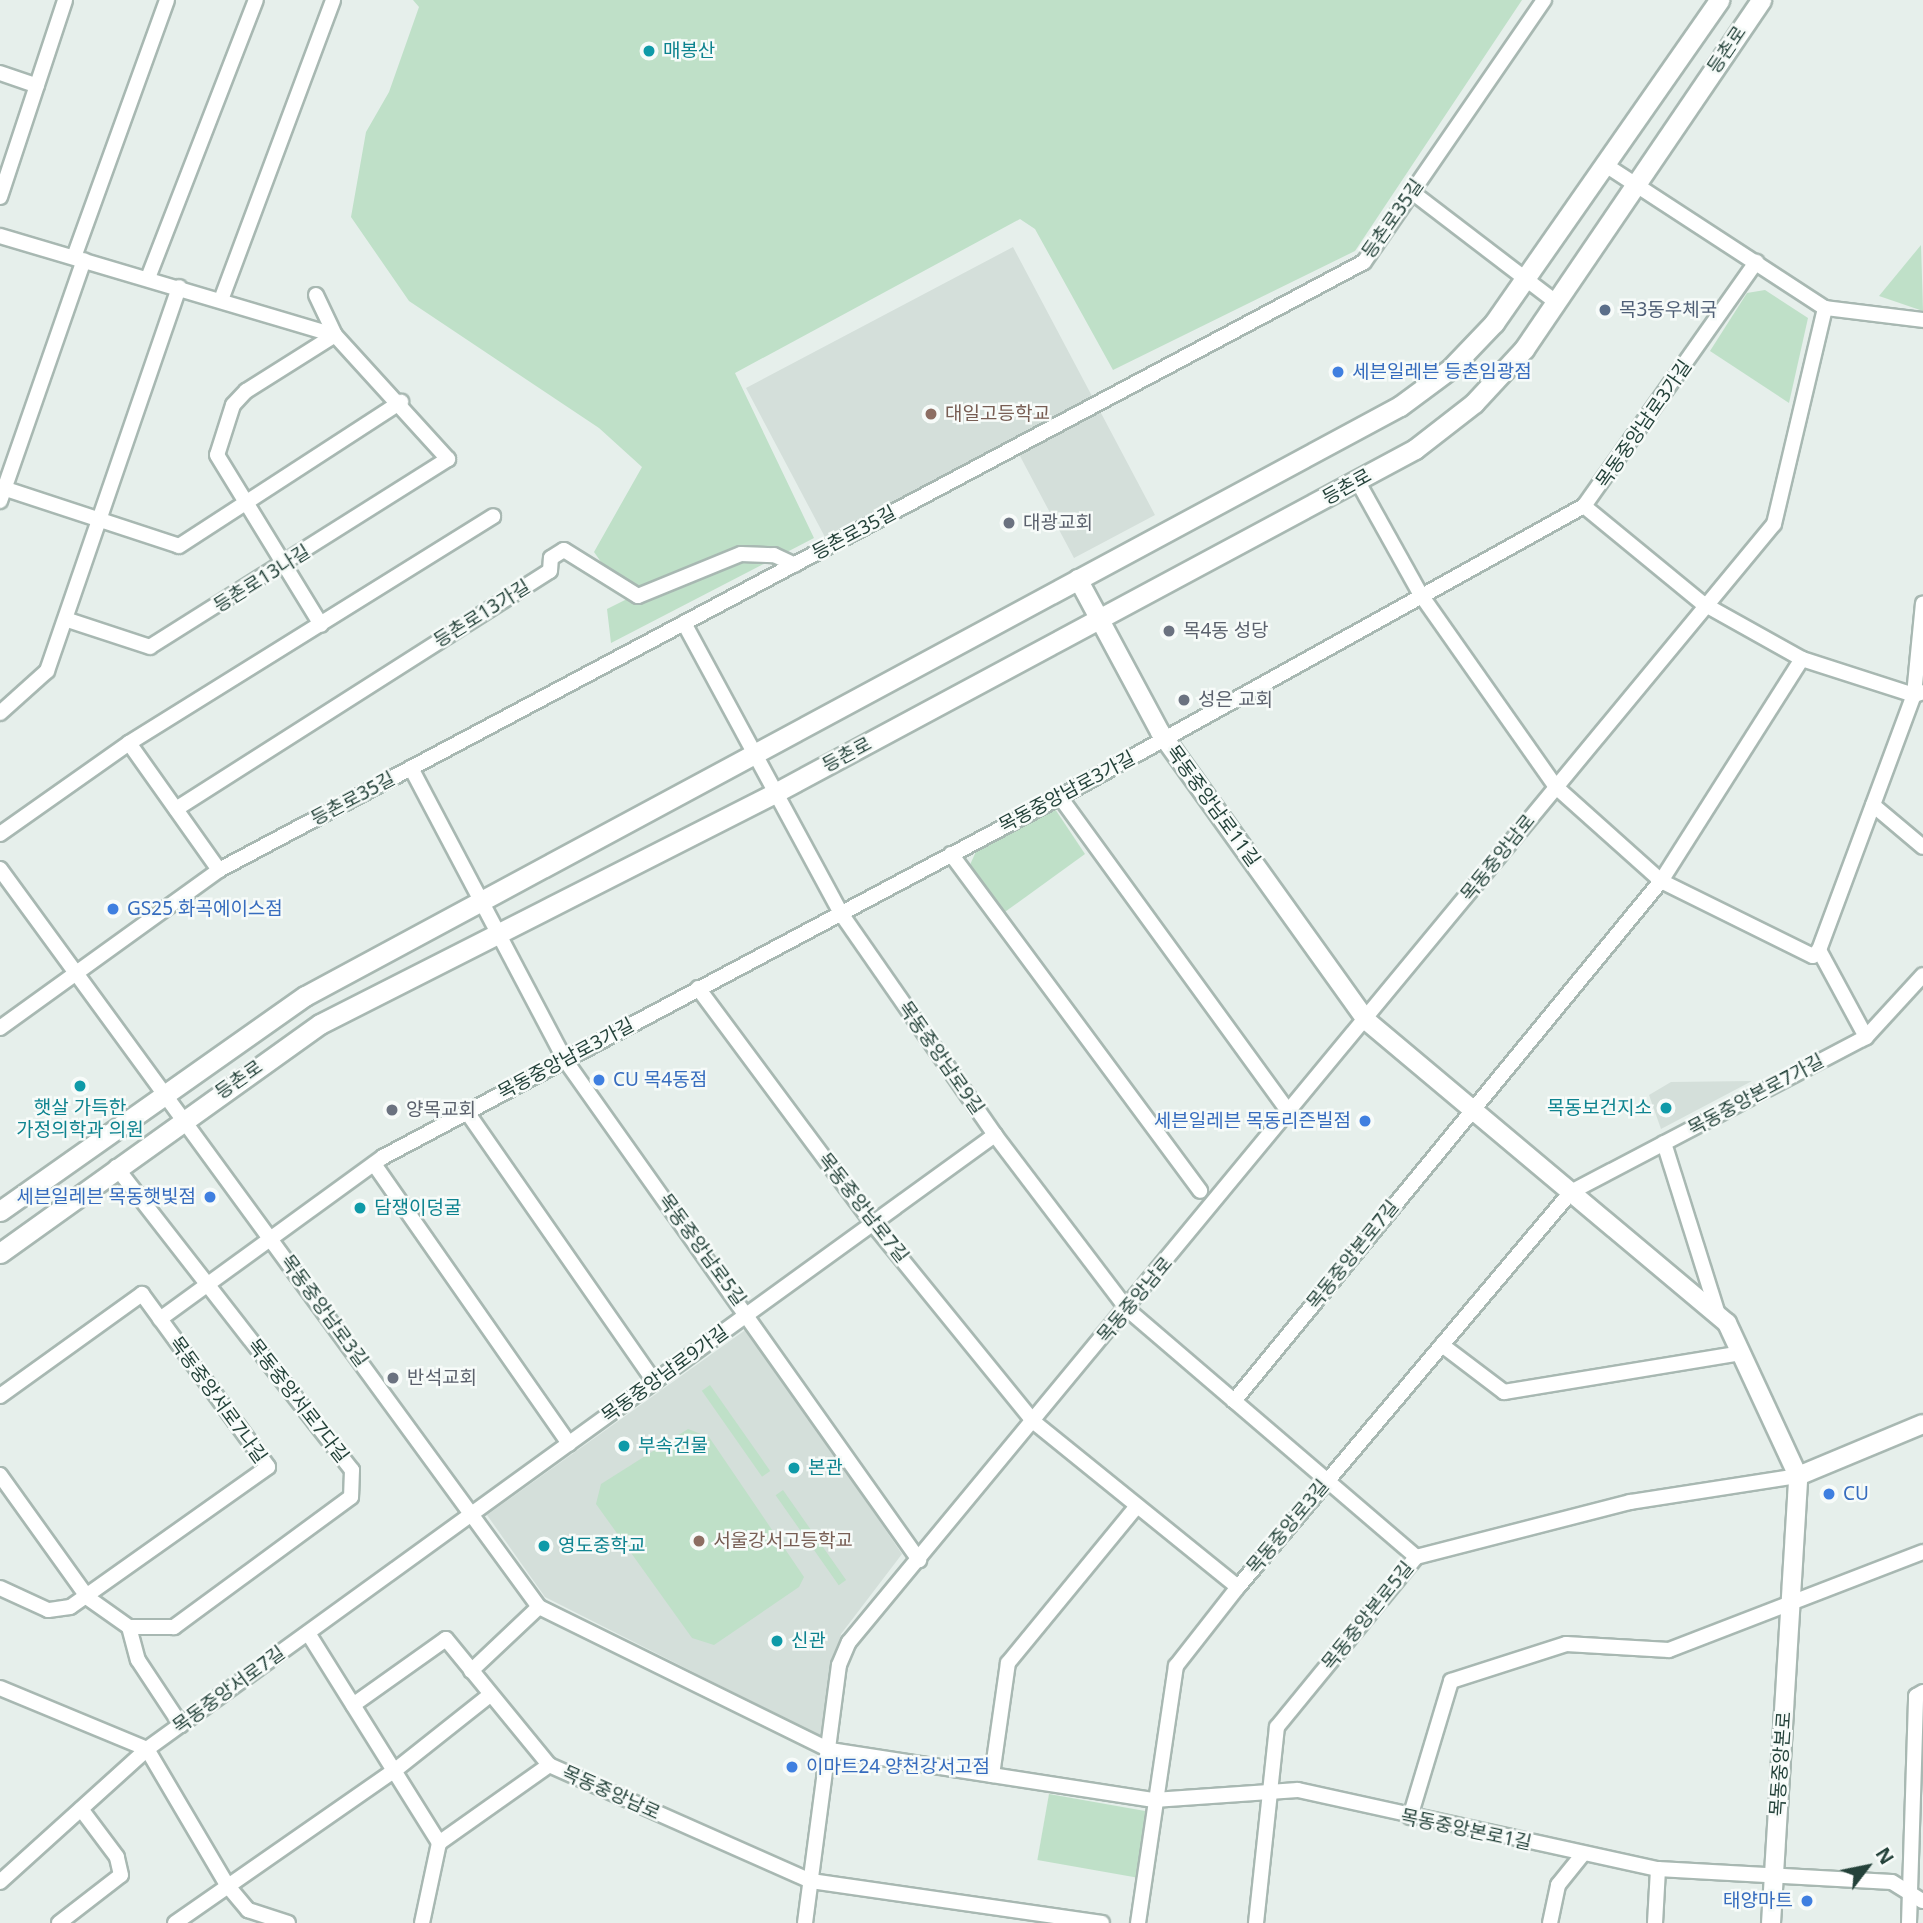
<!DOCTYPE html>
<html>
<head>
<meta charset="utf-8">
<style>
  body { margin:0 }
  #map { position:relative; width:1923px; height:1923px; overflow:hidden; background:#e6efeb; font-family:"Noto Sans","Noto Sans KR",sans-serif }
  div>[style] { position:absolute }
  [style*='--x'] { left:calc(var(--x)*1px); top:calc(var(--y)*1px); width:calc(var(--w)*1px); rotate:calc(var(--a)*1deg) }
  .built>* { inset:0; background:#d4dfda }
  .green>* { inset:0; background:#bfe0c8; transform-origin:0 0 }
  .roads { filter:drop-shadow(2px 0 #a8b8b2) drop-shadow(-2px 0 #a8b8b2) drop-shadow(0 2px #a8b8b2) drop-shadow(0 -2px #a8b8b2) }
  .minor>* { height:14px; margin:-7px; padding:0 7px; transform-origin:7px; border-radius:7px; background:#fff }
  .tertiary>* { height:18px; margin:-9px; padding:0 9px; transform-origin:9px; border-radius:9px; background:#fff }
  .secondary>* { height:19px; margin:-9.5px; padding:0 9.5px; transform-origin:9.5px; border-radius:9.5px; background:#fff }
  .dots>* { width:19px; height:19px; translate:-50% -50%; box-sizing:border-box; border:4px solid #f7fbf9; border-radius:50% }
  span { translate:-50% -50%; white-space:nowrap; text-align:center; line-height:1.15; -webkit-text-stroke:5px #f7fbf9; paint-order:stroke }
  .street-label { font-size:19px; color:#24423a }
  .culture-label { font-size:19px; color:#0d838f }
  .left { translate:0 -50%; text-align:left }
  .right { translate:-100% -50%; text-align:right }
  .service-label { font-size:19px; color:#4e5e75 }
  .shop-label { font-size:19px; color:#366cbe }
  .education-label { font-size:19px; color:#785e54 }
  .worship-label { font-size:19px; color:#5b616d }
  .north { position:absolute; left:1832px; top:1832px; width:70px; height:70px; -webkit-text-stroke:5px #f7fbf9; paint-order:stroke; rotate:58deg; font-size:19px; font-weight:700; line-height:28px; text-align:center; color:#24423a }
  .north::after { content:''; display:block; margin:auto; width:24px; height:32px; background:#24423a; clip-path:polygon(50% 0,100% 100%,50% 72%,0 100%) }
</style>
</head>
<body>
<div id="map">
  <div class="built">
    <div style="clip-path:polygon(1013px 247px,1155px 515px,1074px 558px,1012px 441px,826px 539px,746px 388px)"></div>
    <div style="clip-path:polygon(1752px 1081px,1661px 1129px,1649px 1095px,1671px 1082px)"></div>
    <div style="clip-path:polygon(748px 1328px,902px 1554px,841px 1634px,824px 1738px,545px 1597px,487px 1515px)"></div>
  </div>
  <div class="green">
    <div style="clip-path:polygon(413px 0,1522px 0,1355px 251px,1113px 370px,1035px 229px,1020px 219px,735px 373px,814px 538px,611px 643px,607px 609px,627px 599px,594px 552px,642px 467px,599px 428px,409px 301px,351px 217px,366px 132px,389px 92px,419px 7px)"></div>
    <div style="clip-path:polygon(1921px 245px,1923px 311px,1879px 296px)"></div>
    <div style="clip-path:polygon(1765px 290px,1808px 318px,1789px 403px,1710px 351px,1747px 293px)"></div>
    <div style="clip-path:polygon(1055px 809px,1085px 854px,1002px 914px,969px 867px,978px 847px)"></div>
    <div style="left:710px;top:1385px;width:105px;height:10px;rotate:55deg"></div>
    <div style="clip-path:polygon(688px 1429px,709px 1437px,804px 1577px,799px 1587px,714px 1645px,692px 1638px,596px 1504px,601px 1484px)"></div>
    <div style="left:783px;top:1490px;width:110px;height:9px;rotate:55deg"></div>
    <div style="left:1049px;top:1794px;width:102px;height:67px;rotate:10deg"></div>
  </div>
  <div class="roads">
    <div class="minor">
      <div style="--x:0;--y:73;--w:39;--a:19"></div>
      <div style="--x:1607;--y:166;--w:260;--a:33.1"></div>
      <div style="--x:1825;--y:308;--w:99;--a:7"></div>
      <div style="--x:1412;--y:192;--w:181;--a:37.4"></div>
      <div style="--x:0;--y:197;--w:207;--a:-71.7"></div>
      <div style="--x:0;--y:236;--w:349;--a:16.5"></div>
      <div style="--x:335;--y:335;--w:168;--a:47.7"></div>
      <div style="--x:448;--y:459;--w:352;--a:147.8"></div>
      <div style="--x:150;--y:647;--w:89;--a:-161.8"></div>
      <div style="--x:74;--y:257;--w:273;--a:-70.1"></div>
      <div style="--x:148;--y:278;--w:298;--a:-68.8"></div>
      <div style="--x:316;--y:295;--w:44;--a:64.6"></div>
      <div style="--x:335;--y:335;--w:105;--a:147.8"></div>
      <div style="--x:246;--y:391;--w:19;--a:133"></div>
      <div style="--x:233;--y:405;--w:52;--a:107.7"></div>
      <div style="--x:217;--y:455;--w:199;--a:58.5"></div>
      <div style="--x:221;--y:300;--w:320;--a:-69.5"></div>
      <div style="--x:1358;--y:482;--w:129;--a:60.9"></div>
      <div style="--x:1421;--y:595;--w:235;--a:54.9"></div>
      <div style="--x:1556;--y:787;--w:141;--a:41.8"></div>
      <div style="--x:1661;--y:881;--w:169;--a:26.3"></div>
      <div style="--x:1813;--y:956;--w:8;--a:-45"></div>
      <div style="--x:1819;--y:950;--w:99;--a:61.6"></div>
      <div style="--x:0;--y:487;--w:188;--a:18.2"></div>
      <div style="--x:179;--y:546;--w:265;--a:-33"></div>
      <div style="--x:0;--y:501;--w:255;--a:-70.8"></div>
      <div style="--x:1584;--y:506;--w:153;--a:39.4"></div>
      <div style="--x:1702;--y:603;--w:115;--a:29.2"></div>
      <div style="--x:1802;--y:659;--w:118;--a:17.8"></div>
      <div style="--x:1914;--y:695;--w:9;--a:-18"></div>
      <div style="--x:684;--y:623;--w:328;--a:61.6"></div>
      <div style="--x:840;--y:912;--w:272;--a:55.2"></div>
      <div style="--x:995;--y:1135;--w:218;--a:52.8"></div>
      <div style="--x:1127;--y:1309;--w:381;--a:40.6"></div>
      <div style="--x:0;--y:713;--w:63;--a:-41.8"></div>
      <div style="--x:47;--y:671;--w:406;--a:-71"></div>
      <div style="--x:129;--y:743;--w:156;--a:54.7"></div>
      <div style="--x:411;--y:768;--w:330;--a:62.2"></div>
      <div style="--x:565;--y:1060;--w:613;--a:54.7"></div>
      <div style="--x:1060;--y:797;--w:391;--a:54"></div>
      <div style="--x:1873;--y:805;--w:65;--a:40"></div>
      <div style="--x:176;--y:809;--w:443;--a:-32.5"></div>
      <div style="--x:550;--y:571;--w:13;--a:-86"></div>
      <div style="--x:551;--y:558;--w:15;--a:-32"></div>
      <div style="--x:564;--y:550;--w:87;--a:31.9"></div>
      <div style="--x:638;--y:596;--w:111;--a:-22.2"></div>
      <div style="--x:741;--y:554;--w:33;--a:2"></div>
      <div style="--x:774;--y:555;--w:23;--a:25"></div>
      <div style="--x:0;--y:834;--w:158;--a:-35.2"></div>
      <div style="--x:129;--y:743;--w:429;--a:-31.9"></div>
      <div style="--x:951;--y:854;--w:419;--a:53.5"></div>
      <div style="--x:0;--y:869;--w:914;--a:53.86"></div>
      <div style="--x:539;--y:1607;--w:324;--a:26.2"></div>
      <div style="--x:830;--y:1750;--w:328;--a:8.8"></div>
      <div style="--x:1154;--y:1800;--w:144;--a:-4"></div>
      <div style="--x:1298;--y:1790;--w:369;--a:12.4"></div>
      <div style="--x:1658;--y:1869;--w:234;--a:3.2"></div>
      <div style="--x:1892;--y:1882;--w:36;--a:32"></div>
      <div style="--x:1819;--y:950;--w:272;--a:-69.6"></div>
      <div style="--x:1914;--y:695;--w:92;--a:-84.4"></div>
      <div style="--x:698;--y:988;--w:294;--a:53.4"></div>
      <div style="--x:873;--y:1224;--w:255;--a:50.9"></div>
      <div style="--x:1034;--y:1422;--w:262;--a:39"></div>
      <div style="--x:0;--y:1028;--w:270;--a:-35.8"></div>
      <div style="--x:219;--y:870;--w:1296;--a:-27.97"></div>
      <div style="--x:1364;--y:262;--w:318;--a:-55.5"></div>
      <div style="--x:467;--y:1112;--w:329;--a:55.2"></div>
      <div style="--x:1664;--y:1143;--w:182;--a:72.5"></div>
      <div style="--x:374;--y:1164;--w:341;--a:55.1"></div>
      <div style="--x:116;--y:1167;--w:384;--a:52.1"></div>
      <div style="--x:352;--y:1470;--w:27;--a:92"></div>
      <div style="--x:351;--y:1497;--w:220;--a:143.7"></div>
      <div style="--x:174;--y:1627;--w:45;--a:180"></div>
      <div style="--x:160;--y:1319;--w:276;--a:-36"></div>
      <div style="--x:383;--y:1157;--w:767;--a:-28"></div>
      <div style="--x:1060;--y:797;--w:599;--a:-29.05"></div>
      <div style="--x:1584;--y:506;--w:299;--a:-54.8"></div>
      <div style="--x:1442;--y:1345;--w:78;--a:37.2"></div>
      <div style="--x:1504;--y:1392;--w:240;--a:-9.3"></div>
      <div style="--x:0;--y:1396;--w:175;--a:-35.7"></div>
      <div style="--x:142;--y:1294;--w:214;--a:53.9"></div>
      <div style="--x:268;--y:1467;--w:242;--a:144.7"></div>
      <div style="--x:70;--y:1607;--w:22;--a:172"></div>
      <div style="--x:48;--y:1610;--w:53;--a:-155.4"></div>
      <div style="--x:1234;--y:1401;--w:673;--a:-50.61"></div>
      <div style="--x:1661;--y:881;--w:263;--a:-57.6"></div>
      <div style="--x:0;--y:1475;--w:151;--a:54.4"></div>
      <div style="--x:88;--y:1598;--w:50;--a:35.3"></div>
      <div style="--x:129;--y:1627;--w:34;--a:75"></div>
      <div style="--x:138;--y:1660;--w:78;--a:56.5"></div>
      <div style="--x:308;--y:1633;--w:248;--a:58"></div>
      <div style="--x:471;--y:1671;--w:93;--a:-43.3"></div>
      <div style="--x:0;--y:1688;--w:159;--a:22.5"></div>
      <div style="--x:147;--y:1749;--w:158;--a:59.5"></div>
      <div style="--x:227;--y:1885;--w:33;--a:50"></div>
      <div style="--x:248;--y:1910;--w:42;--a:18"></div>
      <div style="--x:353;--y:1705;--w:114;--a:-35.4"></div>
      <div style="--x:446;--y:1639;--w:163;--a:50.7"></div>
      <div style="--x:549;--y:1765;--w:287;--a:23.9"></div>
      <div style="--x:811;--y:1881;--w:294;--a:8.2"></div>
      <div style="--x:992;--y:1775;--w:113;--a:-81.9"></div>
      <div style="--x:1008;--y:1663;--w:203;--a:-50.6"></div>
      <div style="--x:1410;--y:1817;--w:142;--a:-73.2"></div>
      <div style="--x:1451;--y:1681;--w:121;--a:-17.8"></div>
      <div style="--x:1566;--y:1644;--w:103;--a:3.3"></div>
      <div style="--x:1669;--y:1650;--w:272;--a:-21.1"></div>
      <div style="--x:0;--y:1882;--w:198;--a:-42.1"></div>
      <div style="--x:147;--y:1749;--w:1047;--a:-35.91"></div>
      <div style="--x:59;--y:1923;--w:78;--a:-37.7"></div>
      <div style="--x:121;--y:1875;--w:18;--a:-103"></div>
      <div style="--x:117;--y:1857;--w:60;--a:-126.9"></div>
      <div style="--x:175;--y:1923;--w:267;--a:-34.8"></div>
      <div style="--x:394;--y:1771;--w:122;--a:-38.4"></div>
      <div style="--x:422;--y:1923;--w:82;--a:-78"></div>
      <div style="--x:439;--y:1843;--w:135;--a:-35.3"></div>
      <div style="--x:805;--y:1923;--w:260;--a:-82.5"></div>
      <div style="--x:839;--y:1665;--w:25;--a:-67"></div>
      <div style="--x:849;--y:1642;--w:1451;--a:-50.4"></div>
      <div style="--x:1774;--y:524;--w:222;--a:-76.7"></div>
      <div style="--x:1138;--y:1923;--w:260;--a:-81.6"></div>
      <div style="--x:1176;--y:1666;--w:100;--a:-51.9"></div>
      <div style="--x:1238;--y:1587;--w:517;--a:-49.87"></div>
      <div style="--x:1571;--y:1192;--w:333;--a:-27.7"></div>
      <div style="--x:1866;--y:1037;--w:84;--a:-47.4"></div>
      <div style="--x:1256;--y:1923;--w:197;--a:-83.9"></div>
      <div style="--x:1277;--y:1727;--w:220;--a:-50.7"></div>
      <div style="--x:1416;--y:1557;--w:221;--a:-14.4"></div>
      <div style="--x:1630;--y:1502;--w:170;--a:-8.8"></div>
      <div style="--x:1550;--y:1923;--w:39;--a:-78"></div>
      <div style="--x:1558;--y:1885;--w:38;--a:-51"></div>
      <div style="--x:1655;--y:1923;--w:54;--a:-86.8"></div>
      <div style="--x:1909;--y:1923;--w:227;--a:-88.2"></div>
      <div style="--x:1916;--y:1696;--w:8;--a:-30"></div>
    </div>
    <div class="tertiary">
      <div style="--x:1078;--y:579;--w:174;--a:61.8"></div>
      <div style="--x:1160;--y:732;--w:355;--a:54.4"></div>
      <div style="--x:1367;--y:1021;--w:470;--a:40"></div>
      <div style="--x:1727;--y:1323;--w:169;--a:65.1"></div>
      <div style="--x:1771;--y:1923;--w:448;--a:-86.5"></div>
      <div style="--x:1798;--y:1476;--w:135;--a:-22.6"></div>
    </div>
    <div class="secondary">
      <div style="--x:0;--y:1211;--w:373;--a:-35.2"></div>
      <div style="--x:305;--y:996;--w:1244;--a:-28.32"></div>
      <div style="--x:1400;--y:406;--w:62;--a:-36.5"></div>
      <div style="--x:1450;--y:369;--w:64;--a:-46.3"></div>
      <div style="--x:1494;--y:323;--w:394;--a:-55.1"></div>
      <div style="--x:0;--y:1253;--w:393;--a:-35.6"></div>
      <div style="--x:320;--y:1024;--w:510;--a:-26.92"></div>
      <div style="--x:775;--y:793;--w:727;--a:-28.26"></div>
      <div style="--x:1415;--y:449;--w:75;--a:-37.9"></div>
      <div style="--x:1474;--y:403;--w:74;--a:-47.2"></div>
      <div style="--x:1524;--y:349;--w:422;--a:-55.8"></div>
    </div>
  </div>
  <div class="dots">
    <div style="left:649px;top:51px;background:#0f9aa8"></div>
    <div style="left:1605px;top:310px;background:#5c6f8a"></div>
    <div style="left:1338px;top:372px;background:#3f7fe0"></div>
    <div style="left:931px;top:414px;background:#8d6e63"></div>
    <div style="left:1009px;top:523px;background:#6b7280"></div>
    <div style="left:1169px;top:631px;background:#6b7280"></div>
    <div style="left:1184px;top:700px;background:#6b7280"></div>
    <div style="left:113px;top:909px;background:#3f7fe0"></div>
    <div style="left:599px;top:1080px;background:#3f7fe0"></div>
    <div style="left:80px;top:1086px;background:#0f9aa8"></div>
    <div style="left:1666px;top:1108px;background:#0f9aa8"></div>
    <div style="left:392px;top:1110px;background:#6b7280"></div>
    <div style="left:1365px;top:1121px;background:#3f7fe0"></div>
    <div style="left:210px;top:1197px;background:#3f7fe0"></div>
    <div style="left:360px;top:1208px;background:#0f9aa8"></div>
    <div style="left:393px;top:1378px;background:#6b7280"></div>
    <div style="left:624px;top:1446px;background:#0f9aa8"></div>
    <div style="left:794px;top:1468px;background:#0f9aa8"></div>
    <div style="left:1829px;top:1494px;background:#3f7fe0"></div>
    <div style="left:699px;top:1541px;background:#8d6e63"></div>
    <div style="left:544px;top:1546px;background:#0f9aa8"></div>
    <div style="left:777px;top:1641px;background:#0f9aa8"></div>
    <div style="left:792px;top:1767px;background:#3f7fe0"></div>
    <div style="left:1807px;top:1901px;background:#3f7fe0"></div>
  </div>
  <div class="street-label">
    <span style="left:1727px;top:50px;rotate:-56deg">등촌로</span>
    <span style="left:1393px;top:219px;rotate:-55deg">등촌로35길</span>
    <span style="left:1644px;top:424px;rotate:-55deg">목동중앙남로3가길</span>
    <span style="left:1347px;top:487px;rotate:-29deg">등촌로</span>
    <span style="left:854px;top:533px;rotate:-28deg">등촌로35길</span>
    <span style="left:262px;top:579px;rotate:-32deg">등촌로13나길</span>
    <span style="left:482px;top:614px;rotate:-32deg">등촌로13가길</span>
    <span style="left:847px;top:755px;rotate:-28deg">등촌로</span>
    <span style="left:1067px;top:792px;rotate:-28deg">목동중앙남로3가길</span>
    <span style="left:353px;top:799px;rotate:-28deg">등촌로35길</span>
    <span style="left:1213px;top:806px;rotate:54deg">목동중앙남로11길</span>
    <span style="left:1498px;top:858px;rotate:-51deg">목동중앙남로</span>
    <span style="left:941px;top:1058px;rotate:55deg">목동중앙남로9길</span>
    <span style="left:566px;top:1059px;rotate:-28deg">목동중앙남로3가길</span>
    <span style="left:239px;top:1080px;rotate:-35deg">등촌로</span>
    <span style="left:1756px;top:1095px;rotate:-28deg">목동중앙본로7가길</span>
    <span style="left:863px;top:1208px;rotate:52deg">목동중앙남로7길</span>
    <span style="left:702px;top:1250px;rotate:54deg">목동중앙남로5길</span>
    <span style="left:1353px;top:1255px;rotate:-51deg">목동중앙본로7길</span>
    <span style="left:1135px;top:1300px;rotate:-50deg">목동중앙남로</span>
    <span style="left:324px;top:1311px;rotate:54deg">목동중앙남로3길</span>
    <span style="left:665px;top:1374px;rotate:-36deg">목동중앙남로9가길</span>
    <span style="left:218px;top:1400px;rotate:54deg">목동중앙서로7나길</span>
    <span style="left:298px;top:1401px;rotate:52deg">목동중앙서로7다길</span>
    <span style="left:1288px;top:1527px;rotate:-50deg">목동중앙로3길</span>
    <span style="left:1368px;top:1616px;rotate:-51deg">목동중앙본로5길</span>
    <span style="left:229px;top:1690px;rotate:-36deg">목동중앙서로7길</span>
    <span style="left:1781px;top:1764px;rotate:-86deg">목동중앙본로</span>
    <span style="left:611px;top:1793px;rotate:24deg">목동중앙남로</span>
    <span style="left:1466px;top:1830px;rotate:12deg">목동중앙본로1길</span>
  </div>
  <div class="culture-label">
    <span class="left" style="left:663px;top:51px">매봉산</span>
    <span style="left:80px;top:1119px">햇살 가득한<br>가정의학과 의원</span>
    <span class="right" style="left:1652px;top:1108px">목동보건지소</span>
    <span class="left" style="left:374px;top:1208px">담쟁이덩굴</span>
    <span class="left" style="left:638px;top:1446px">부속건물</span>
    <span class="left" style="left:808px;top:1468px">본관</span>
    <span class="left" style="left:558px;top:1546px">영도중학교</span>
    <span class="left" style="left:791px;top:1641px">신관</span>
  </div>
  <div class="service-label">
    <span class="left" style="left:1619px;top:310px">목3동우체국</span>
  </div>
  <div class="shop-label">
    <span class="left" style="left:1352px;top:372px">세븐일레븐 등촌임광점</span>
    <span class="left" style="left:127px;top:909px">GS25 화곡에이스점</span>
    <span class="left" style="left:613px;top:1080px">CU 목4동점</span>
    <span class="right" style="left:1351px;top:1121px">세븐일레븐 목동리즌빌점</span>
    <span class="right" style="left:196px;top:1197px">세븐일레븐 목동햇빛점</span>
    <span class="left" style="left:1843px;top:1494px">CU</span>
    <span class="left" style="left:806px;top:1767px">이마트24 양천강서고점</span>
    <span class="right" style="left:1793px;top:1901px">태양마트</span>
  </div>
  <div class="education-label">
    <span class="left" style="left:945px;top:414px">대일고등학교</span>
    <span class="left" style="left:713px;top:1541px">서울강서고등학교</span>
  </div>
  <div class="worship-label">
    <span class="left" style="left:1023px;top:523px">대광교회</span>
    <span class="left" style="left:1183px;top:631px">목4동 성당</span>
    <span class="left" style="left:1198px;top:700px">성은 교회</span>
    <span class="left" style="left:406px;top:1110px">양목교회</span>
    <span class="left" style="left:407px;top:1378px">반석교회</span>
  </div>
  <div class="north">N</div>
</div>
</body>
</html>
